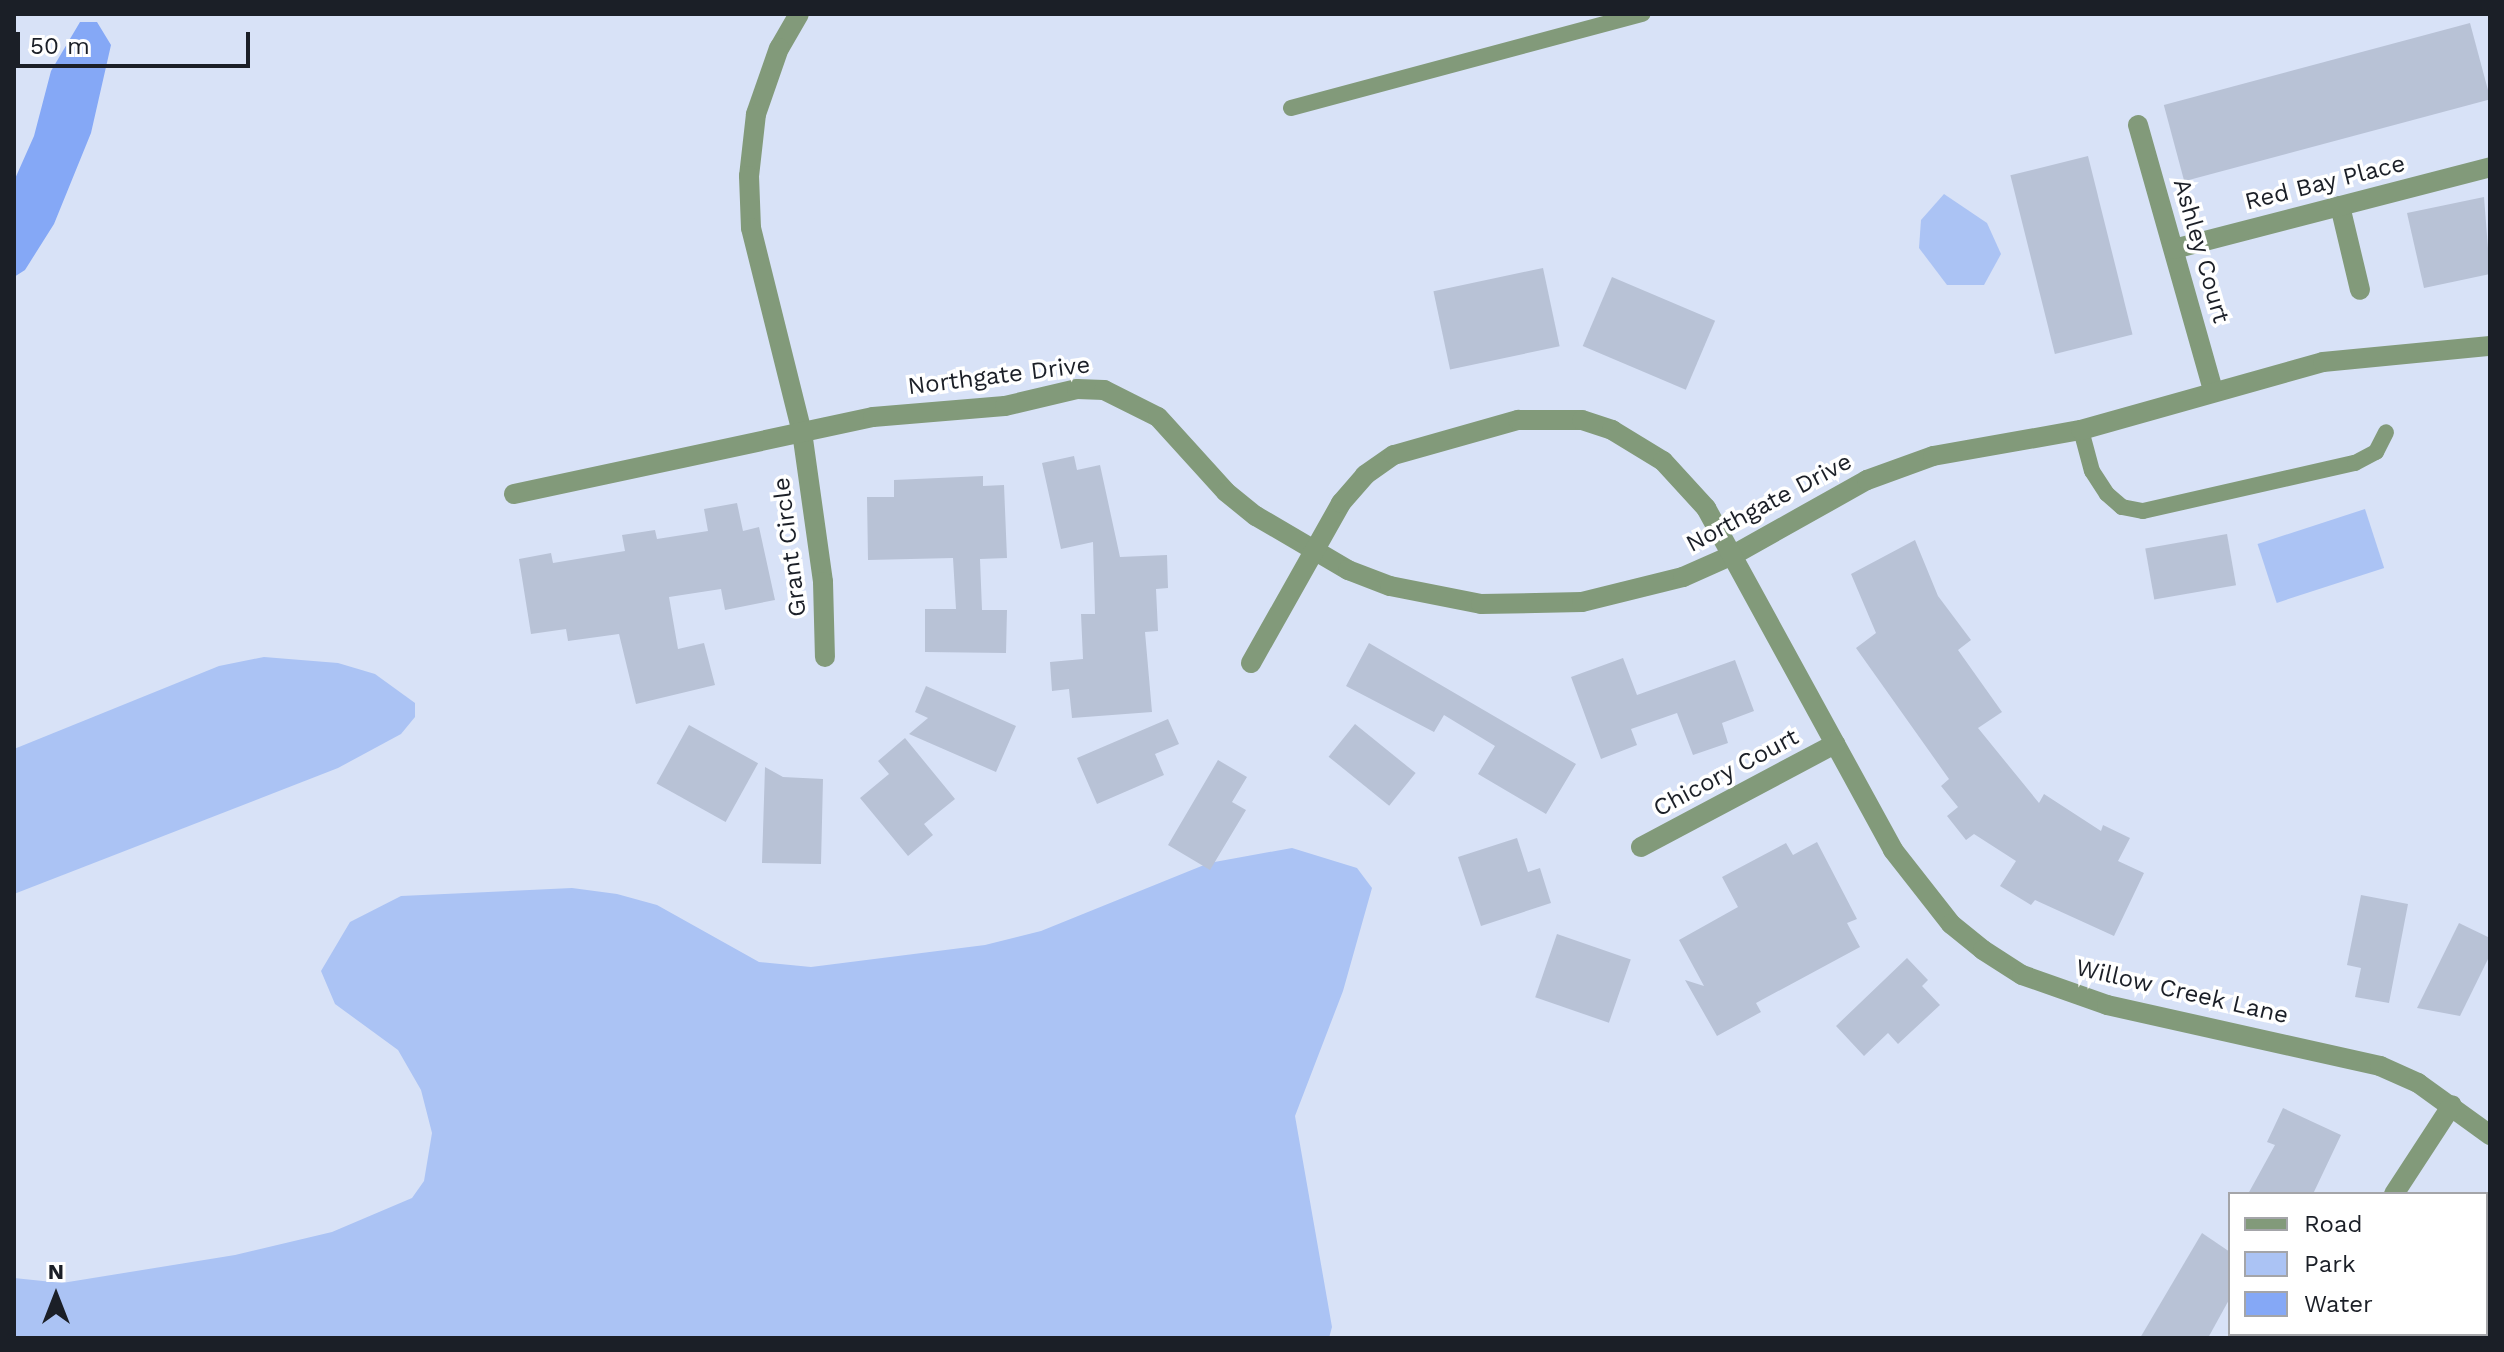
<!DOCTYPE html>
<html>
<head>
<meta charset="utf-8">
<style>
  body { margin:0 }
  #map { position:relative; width:2504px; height:1352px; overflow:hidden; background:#d8e2f7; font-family:"Work Sans",sans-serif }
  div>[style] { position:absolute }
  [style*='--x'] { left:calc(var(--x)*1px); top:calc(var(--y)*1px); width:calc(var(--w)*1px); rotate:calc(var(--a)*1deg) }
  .green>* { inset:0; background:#abc3f4; transform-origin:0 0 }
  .water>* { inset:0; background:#85a8f6 }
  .building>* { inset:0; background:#b8c2d6; transform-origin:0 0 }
  .lane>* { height:16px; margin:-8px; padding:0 8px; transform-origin:8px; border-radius:8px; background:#829a7a }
  .street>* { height:20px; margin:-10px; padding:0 10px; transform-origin:10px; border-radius:10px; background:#829a7a }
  span { translate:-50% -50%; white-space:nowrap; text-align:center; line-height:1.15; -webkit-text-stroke:7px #fff; paint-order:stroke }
  .street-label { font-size:24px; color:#1b1f27 }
  .frame { position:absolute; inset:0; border:16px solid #1b1f27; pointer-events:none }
  .legend { position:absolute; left:2228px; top:1192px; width:260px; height:144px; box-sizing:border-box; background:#fff; border:2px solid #a4a5a9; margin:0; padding:10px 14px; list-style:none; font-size:24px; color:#1b1f27 }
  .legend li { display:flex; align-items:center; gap:16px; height:40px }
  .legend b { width:40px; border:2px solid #a4a5a9 }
  .north { position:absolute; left:16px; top:1256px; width:80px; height:80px; -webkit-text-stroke:6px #fff; paint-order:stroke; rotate:0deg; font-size:22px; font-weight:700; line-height:32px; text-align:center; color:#1b1f27 }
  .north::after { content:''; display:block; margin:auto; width:28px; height:36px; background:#1b1f27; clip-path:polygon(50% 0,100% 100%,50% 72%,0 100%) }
  .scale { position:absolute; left:16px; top:32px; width:234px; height:36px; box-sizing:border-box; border:4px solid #1b1f27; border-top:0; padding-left:10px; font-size:24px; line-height:28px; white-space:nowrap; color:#1b1f27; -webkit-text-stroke:6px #fff; paint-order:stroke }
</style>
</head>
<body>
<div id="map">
  <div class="green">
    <div style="clip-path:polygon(1944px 194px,1987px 223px,2001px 254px,1984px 285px,1947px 285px,1919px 248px,1921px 220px)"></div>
    <div style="left:2365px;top:509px;width:62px;height:113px;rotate:72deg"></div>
    <div style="clip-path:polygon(264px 657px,338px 663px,375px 674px,415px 703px,415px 717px,401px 734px,338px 768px,14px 894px,14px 749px,219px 666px)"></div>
    <div style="clip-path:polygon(1292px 848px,1357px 868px,1372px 888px,1343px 991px,1295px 1116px,1332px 1327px,1329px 1338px,14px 1338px,14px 1278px,62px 1283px,235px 1255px,332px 1232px,412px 1198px,424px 1181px,432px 1133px,421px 1090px,398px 1050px,335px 1004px,321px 971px,350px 922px,401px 896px,572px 888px,617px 894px,657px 905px,759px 962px,811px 967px,985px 945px,1041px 931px,1209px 863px)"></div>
  </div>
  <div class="water">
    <div style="clip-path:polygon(80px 22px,97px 22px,111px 45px,91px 133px,54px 224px,25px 270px,14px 277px,14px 181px,34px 136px,51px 71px)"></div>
  </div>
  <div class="building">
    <div style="left:2470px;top:23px;width:79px;height:317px;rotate:75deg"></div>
    <div style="left:2088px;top:156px;width:184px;height:80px;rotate:76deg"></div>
    <div style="clip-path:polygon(2484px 197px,2490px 274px,2424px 288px,2407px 213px)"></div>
    <div style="left:1543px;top:268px;width:80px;height:112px;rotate:78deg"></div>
    <div style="left:1612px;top:277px;width:112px;height:75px;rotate:23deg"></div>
    <div style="clip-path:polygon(1074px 456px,1077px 470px,1100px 465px,1120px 557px,1167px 555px,1168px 588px,1156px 589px,1158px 631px,1145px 632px,1152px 712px,1072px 718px,1069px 689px,1052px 691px,1050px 662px,1083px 659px,1081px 614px,1095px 614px,1093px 542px,1061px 549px,1042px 463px)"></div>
    <div style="clip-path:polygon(983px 476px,983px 486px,1004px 485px,1007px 558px,980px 559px,982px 610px,1007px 610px,1006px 653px,925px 652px,925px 609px,956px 609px,953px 558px,868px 560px,867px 497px,894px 497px,894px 480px)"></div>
    <div style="clip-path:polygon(737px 503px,743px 531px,759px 527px,775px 600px,725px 610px,721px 589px,669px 597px,678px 649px,704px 643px,715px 685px,636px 704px,619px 634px,568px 641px,566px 629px,531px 634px,519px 559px,551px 553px,553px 563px,625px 551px,622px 535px,655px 530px,657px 539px,708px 531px,704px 509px)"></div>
    <div style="left:2227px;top:534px;width:52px;height:83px;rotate:80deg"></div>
    <div style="clip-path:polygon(1915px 540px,1938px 596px,1971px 640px,1958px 650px,2002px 712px,1978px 728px,2039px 803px,2044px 794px,2101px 831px,2103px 825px,2130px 838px,2118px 861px,2144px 873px,2114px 936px,2035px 900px,2031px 905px,2000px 886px,2016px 861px,1974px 834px,1966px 840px,1947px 816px,1958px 807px,1941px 786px,1949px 779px,1856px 648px,1876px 633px,1851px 574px)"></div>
    <div style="clip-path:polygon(1369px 643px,1576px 764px,1546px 814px,1478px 774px,1495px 746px,1444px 715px,1434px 732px,1346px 686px)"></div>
    <div style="clip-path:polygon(1623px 658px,1637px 695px,1735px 660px,1754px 711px,1722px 723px,1728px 743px,1693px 755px,1677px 713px,1631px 729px,1637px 745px,1601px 759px,1571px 677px)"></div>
    <div style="clip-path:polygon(926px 686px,1016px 726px,996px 772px,909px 734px,928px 718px,915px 712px)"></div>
    <div style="clip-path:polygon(1168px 719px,1179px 744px,1155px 754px,1164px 775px,1097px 804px,1077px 758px)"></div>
    <div style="left:1355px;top:724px;width:78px;height:42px;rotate:39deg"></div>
    <div style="left:689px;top:725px;width:79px;height:67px;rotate:29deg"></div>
    <div style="clip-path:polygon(905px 738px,955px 799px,924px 824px,933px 835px,908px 856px,860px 798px,889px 774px,878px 761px)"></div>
    <div style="clip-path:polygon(1218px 760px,1247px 777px,1232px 802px,1246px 810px,1210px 870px,1168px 845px)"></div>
    <div style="clip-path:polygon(765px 767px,783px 777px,823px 779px,821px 864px,762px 863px)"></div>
    <div style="clip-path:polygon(1517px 838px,1528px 872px,1540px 868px,1551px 903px,1481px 926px,1458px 857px)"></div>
    <div style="clip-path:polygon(1817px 842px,1857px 919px,1847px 923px,1860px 947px,1756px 1003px,1761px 1012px,1717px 1036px,1685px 980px,1704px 986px,1679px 940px,1738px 907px,1722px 877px,1786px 843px,1793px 855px)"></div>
    <div style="clip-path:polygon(2361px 895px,2408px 904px,2389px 1003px,2355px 997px,2361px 968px,2347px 965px)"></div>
    <div style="clip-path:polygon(2459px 923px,2490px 938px,2490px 955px,2460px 1016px,2417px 1008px)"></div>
    <div style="left:1557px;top:934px;width:78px;height:67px;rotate:19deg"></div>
    <div style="clip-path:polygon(1907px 958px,1928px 980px,1922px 986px,1940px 1005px,1898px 1044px,1888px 1033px,1864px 1056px,1836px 1026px)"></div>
    <div style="clip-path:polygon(2283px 1108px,2341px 1135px,2313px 1194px,2248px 1194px,2275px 1145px,2267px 1142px)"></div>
    <div style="clip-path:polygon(2202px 1233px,2230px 1252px,2230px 1298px,2208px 1338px,2140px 1338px)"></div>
  </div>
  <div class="lane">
    <div style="--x:1291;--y:108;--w:364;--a:-15"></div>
    <div style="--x:2081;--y:430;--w:42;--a:75"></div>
    <div style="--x:2092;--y:471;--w:27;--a:57"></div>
    <div style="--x:2107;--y:494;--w:20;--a:41"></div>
    <div style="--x:2122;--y:507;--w:21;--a:11"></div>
    <div style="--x:2143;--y:511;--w:217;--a:-12.8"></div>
    <div style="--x:2355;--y:463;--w:24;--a:-28"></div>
    <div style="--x:2376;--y:452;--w:22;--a:-63"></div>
  </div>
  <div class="street">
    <div style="--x:799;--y:14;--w:39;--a:120"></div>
    <div style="--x:779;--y:48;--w:70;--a:109.2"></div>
    <div style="--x:756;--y:114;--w:62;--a:96.4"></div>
    <div style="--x:749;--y:176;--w:52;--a:87.8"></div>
    <div style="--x:751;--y:228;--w:210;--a:76"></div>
    <div style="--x:802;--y:432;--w:151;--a:82"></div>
    <div style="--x:823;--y:582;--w:75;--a:88.5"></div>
    <div style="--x:2138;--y:125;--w:275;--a:74.2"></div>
    <div style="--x:2340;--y:206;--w:86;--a:76.6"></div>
    <div style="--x:2174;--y:249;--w:326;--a:-14.5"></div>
    <div style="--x:514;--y:494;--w:367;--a:-12.1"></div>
    <div style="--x:873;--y:417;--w:132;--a:-4.8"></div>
    <div style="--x:1005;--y:406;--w:74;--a:-13.3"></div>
    <div style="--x:1077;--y:389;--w:27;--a:2"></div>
    <div style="--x:1104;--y:390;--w:60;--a:26.6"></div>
    <div style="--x:1158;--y:417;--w:101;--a:47.8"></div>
    <div style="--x:1226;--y:492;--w:38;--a:39"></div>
    <div style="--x:1256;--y:516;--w:107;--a:30.4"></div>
    <div style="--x:1348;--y:570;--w:45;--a:20.9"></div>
    <div style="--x:1390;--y:586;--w:93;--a:11.2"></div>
    <div style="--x:1481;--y:604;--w:101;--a:-1.1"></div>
    <div style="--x:1582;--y:602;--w:104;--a:-13.9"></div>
    <div style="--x:1683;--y:577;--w:57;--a:-23.9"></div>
    <div style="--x:1735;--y:554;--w:151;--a:-29.3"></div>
    <div style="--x:1867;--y:480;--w:70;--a:-20"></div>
    <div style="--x:1933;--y:456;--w:150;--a:-10"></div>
    <div style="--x:2081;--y:430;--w:251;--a:-15.7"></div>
    <div style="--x:2323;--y:362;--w:168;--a:-5.5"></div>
    <div style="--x:1251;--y:663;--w:184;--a:-60.6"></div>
    <div style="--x:1341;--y:503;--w:37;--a:-49"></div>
    <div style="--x:1365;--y:475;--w:35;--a:-35"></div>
    <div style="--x:1394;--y:455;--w:129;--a:-15.8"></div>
    <div style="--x:1518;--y:420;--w:64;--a:0"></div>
    <div style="--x:1582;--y:420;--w:32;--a:18"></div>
    <div style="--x:1612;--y:430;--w:60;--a:31.3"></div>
    <div style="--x:1663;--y:461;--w:64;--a:47.5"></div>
    <div style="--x:1706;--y:508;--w:390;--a:61.3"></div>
    <div style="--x:1893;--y:850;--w:94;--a:51.9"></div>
    <div style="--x:1951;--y:924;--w:41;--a:39.1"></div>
    <div style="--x:1983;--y:950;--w:46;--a:32.7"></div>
    <div style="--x:2022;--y:975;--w:90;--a:19.4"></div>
    <div style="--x:2107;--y:1005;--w:280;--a:12.6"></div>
    <div style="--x:2380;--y:1066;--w:42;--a:24.1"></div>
    <div style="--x:2418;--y:1083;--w:89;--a:35.8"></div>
    <div style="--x:1641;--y:847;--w:220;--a:-28"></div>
    <div style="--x:2394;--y:1194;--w:106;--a:-56.9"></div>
    <div style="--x:2299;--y:1338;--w:5;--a:-53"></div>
  </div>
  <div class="street-label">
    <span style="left:2325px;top:183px;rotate:-14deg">Red Bay Place</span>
    <span style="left:2201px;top:251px;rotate:74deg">Ashley Court</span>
    <span style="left:999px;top:376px;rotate:-7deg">Northgate Drive</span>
    <span style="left:1769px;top:503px;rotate:-28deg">Northgate Drive</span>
    <span style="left:790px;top:547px;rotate:-97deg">Grant Circle</span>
    <span style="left:1726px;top:773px;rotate:-28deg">Chicory Court</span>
    <span style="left:2182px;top:992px;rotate:13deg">Willow Creek Lane</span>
  </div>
  <div class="frame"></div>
  <ul class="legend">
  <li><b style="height:10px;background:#829a7a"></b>Road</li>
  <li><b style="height:22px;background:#abc3f4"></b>Park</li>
  <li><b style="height:22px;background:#85a8f6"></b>Water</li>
  </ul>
  <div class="north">N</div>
  <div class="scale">50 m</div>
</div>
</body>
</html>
